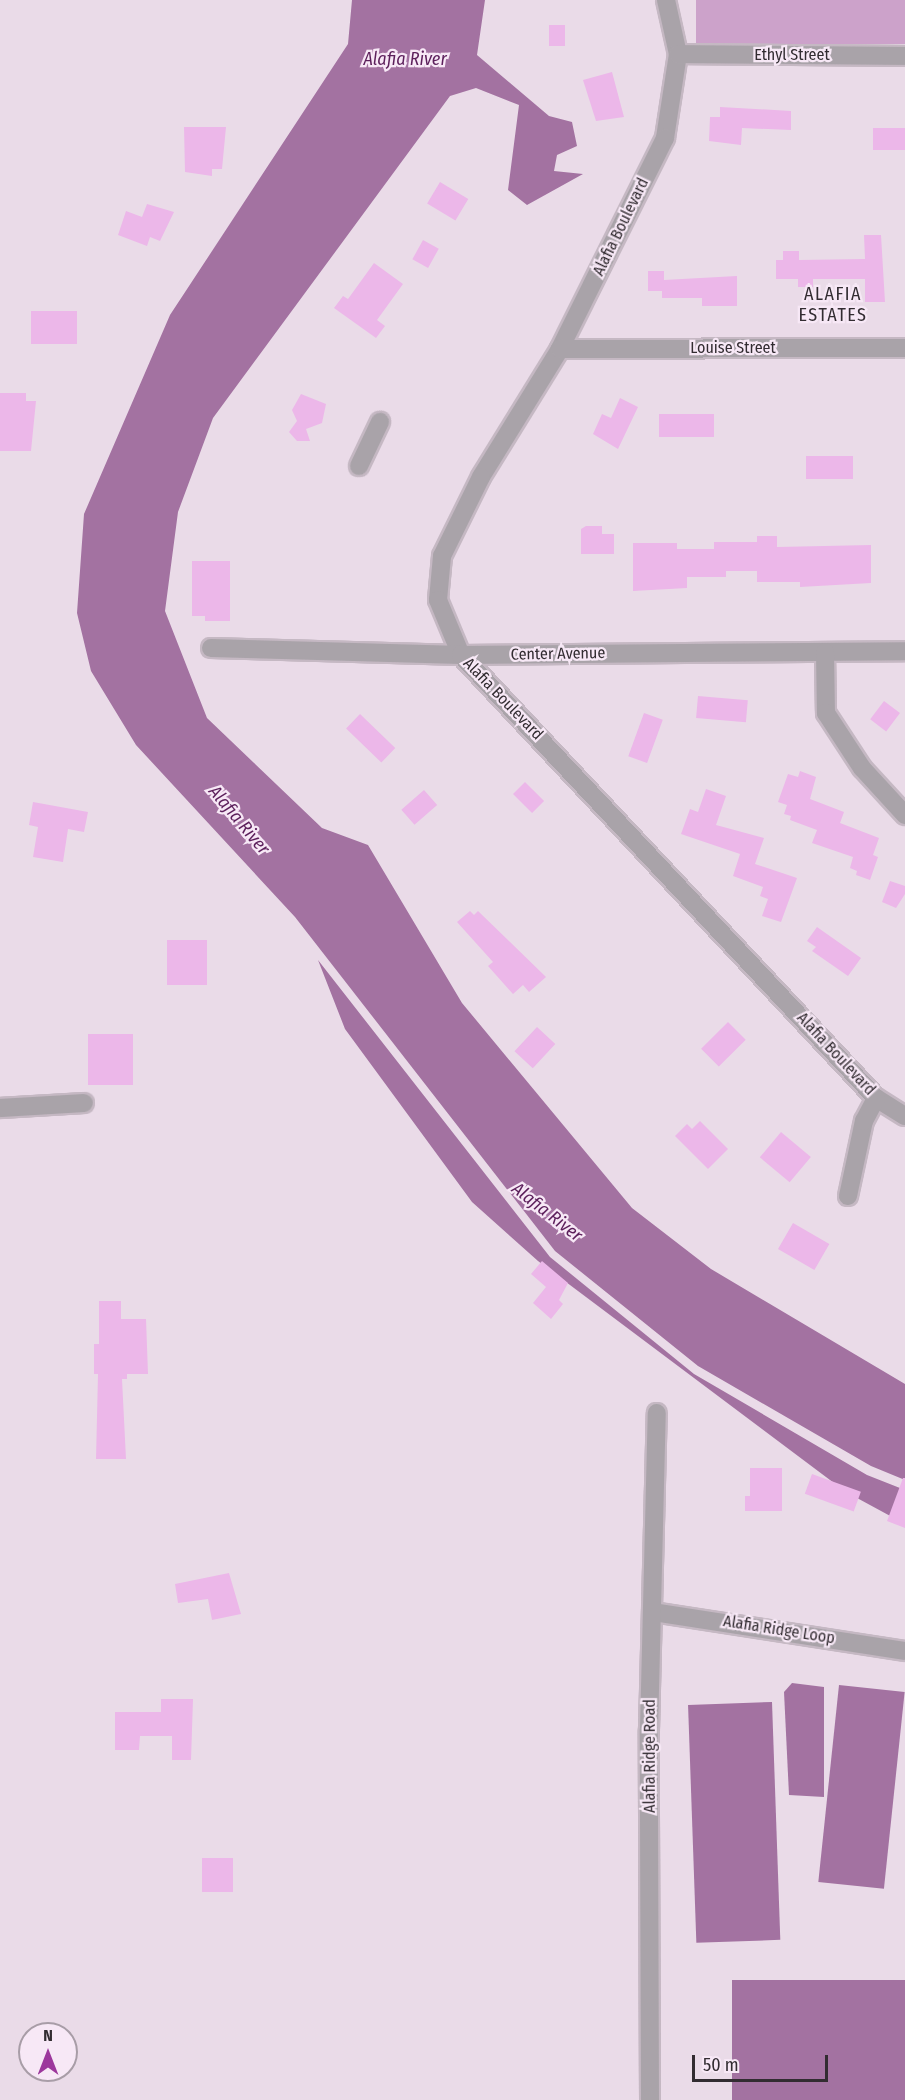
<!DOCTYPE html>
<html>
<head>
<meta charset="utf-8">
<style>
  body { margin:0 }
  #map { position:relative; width:905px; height:2100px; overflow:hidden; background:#eadbe8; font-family:"Fira Sans Condensed",sans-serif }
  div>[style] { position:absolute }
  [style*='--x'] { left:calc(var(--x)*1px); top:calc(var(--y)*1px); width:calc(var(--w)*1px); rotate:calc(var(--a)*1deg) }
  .green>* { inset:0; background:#cca2ca; transform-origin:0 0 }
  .water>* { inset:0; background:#a372a1; transform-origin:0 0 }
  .building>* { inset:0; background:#ecb7e9; transform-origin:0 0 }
  .roads { filter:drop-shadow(2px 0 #c5b8c3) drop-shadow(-2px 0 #c5b8c3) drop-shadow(0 2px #c5b8c3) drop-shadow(0 -2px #c5b8c3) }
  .minor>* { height:18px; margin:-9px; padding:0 9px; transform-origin:9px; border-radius:9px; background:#a9a3a9 }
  span { translate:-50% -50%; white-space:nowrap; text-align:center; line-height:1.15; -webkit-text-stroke:4.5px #f7e8f6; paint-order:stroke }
  .street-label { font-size:16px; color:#322c31 }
  .water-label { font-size:18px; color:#5c1f5b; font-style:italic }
  .neighbourhood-label { font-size:18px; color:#322c31; letter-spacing:1.5px }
  .north { position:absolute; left:18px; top:2022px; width:60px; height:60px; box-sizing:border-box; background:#f7e8f6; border:2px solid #a89da7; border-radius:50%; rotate:0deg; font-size:16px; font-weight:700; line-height:24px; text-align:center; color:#322c31 }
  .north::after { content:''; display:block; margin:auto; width:21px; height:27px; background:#9c379c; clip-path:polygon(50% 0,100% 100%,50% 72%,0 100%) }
  .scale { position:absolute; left:692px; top:2055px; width:136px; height:27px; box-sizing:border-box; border:3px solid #322c31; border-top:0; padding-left:8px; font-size:18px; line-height:21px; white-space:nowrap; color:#322c31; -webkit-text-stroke:4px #f7e8f6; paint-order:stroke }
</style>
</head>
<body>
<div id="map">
  <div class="green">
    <div style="left:696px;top:0;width:209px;height:44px"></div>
  </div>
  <div class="water">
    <div style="clip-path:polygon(352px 0,485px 0,477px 55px,549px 116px,572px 122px,577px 146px,557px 155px,554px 171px,583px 174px,527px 205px,508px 190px,519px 105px,476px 88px,450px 96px,213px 418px,178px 512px,165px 611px,207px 718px,322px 828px,368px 845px,462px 1003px,632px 1208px,711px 1269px,905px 1384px,905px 1480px,871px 1466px,698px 1366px,555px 1251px,295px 917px,136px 745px,91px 671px,77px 613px,84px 514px,170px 315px,348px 44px)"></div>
    <div style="clip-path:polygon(318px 960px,550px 1257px,694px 1374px,867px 1475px,905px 1490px,905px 1524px,846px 1492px,538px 1261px,472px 1202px,345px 1029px)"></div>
    <div style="clip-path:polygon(792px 1683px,824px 1687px,824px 1797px,789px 1795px,784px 1692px)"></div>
    <div style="left:839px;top:1685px;width:66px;height:198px;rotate:6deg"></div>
    <div style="left:772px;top:1702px;width:238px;height:84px;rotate:88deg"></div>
    <div style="left:905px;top:1980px;width:120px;height:173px;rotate:90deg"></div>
  </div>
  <div class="building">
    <div style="left:549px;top:25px;width:16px;height:21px"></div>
    <div style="clip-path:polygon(612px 72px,624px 117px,596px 121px,583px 80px)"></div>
    <div style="clip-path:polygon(720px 107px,791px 111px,791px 130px,742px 128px,741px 145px,709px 141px,710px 117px,720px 117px)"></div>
    <div style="clip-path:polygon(184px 127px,226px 127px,222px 169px,212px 169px,212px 176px,185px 172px)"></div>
    <div style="left:873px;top:128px;width:32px;height:22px"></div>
    <div style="left:440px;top:182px;width:33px;height:25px;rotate:31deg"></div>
    <div style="clip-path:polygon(147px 204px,174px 212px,160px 241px,150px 237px,147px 246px,118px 235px,126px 211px,142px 217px)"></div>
    <div style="clip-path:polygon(864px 235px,881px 235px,885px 302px,865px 302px,865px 279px,813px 279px,813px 287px,798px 287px,798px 279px,776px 279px,776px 260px,783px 260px,783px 251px,799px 251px,799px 260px,865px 259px)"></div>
    <div style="left:423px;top:240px;width:18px;height:22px;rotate:29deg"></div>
    <div style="clip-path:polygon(374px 263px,403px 284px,377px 320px,385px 326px,376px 338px,334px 308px,343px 296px,348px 299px)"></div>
    <div style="clip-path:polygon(648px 271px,664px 271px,664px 280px,737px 276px,737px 306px,702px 306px,702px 298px,662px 298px,662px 291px,648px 291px)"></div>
    <div style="left:31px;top:311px;width:46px;height:33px"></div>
    <div style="clip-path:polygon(0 393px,26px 393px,26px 401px,36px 401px,31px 451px,0 451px)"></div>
    <div style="clip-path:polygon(301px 394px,326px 404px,322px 423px,306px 429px,310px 441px,297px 441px,289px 432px,297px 421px,292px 410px)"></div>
    <div style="clip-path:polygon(620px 398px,638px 407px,618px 449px,593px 434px,602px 414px,611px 418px)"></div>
    <div style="left:659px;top:414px;width:55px;height:23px"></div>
    <div style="left:806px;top:456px;width:47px;height:23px"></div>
    <div style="clip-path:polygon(586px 526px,602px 526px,602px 534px,614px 534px,614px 554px,581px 554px,581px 529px)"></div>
    <div style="clip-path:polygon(757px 536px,777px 536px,777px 547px,871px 545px,871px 583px,800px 587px,800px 582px,757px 582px,757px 571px,726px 571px,726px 577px,687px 577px,687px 588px,633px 591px,633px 543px,677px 543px,677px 549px,714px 549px,714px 542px,757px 542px)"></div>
    <div style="clip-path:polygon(192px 561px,230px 561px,230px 621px,205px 621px,205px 616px,192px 616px)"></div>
    <div style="left:698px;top:696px;width:50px;height:22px;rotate:5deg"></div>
    <div style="left:884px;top:701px;width:20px;height:23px;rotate:37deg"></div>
    <div style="left:644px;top:713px;width:20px;height:46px;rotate:20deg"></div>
    <div style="left:360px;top:714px;width:49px;height:20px;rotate:44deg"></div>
    <div style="clip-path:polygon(800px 771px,816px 777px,810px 799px,844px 812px,840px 823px,879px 838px,873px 855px,878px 857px,870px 880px,856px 875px,857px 871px,850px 868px,853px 857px,812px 843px,817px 830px,790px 820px,791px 816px,784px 814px,787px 805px,778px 802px,788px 774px,798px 777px)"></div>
    <div style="left:525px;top:782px;width:27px;height:17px;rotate:45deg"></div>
    <div style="clip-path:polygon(706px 789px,726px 796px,716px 825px,764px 838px,755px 864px,797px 878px,781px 922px,762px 916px,768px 899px,760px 896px,763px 887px,733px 876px,740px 854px,681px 834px,690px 809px,698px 812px)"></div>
    <div style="left:424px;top:790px;width:20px;height:30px;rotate:49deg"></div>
    <div style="clip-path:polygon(33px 802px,88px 812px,84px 832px,68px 829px,63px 862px,33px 857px,38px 827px,29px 825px)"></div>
    <div style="clip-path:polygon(890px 881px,905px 886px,905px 894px,896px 908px,882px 902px)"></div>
    <div style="clip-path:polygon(470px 911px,474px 915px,478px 911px,546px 977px,529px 992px,523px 985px,513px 994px,488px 966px,493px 962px,457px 922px)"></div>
    <div style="clip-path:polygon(817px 927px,861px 958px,848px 976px,812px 951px,816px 947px,807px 941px)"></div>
    <div style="left:167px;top:940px;width:40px;height:45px"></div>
    <div style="left:728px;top:1022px;width:25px;height:38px;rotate:45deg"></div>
    <div style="left:537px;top:1027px;width:25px;height:33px;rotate:43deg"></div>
    <div style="left:133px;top:1034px;width:51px;height:45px;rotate:90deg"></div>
    <div style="clip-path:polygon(700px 1121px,728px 1149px,708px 1169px,675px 1136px,687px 1124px,692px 1129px)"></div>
    <div style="left:781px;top:1132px;width:39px;height:33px;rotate:40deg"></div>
    <div style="left:793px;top:1223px;width:42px;height:30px;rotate:30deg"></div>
    <div style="clip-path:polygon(542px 1261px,568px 1283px,559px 1300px,563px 1304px,551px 1319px,533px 1303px,546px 1287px,531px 1274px)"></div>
    <div style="clip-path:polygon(99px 1301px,121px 1301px,121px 1319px,146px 1319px,148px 1374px,127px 1374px,127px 1379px,122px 1379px,126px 1459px,96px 1459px,98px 1374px,94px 1374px,94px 1344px,99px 1344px)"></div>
    <div style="clip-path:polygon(750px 1468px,782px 1468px,782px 1511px,745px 1511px,745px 1496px,750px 1496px)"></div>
    <div style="left:812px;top:1474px;width:52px;height:21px;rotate:20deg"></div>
    <div style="clip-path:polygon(903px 1478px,905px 1478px,905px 1528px,887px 1521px)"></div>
    <div style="clip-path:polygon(229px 1573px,241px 1614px,212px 1620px,208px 1599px,178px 1603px,175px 1584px)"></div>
    <div style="clip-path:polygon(161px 1699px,193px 1699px,191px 1760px,172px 1760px,172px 1736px,140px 1736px,139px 1750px,115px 1750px,115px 1712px,161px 1712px)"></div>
    <div style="left:202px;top:1858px;width:31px;height:34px"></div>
  </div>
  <div class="roads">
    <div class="minor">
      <div style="--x:666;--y:0;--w:55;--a:77.5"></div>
      <div style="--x:678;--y:54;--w:85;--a:98.8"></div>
      <div style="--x:665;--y:138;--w:236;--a:116.5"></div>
      <div style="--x:560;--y:349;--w:150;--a:121.7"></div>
      <div style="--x:481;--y:477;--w:88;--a:116.3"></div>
      <div style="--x:442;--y:556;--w:44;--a:95.2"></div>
      <div style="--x:438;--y:600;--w:60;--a:67.3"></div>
      <div style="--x:461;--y:655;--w:607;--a:46.87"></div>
      <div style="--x:876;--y:1098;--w:34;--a:32"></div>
      <div style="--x:678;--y:54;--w:227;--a:0.5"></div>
      <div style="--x:560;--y:349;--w:345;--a:-0.2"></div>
      <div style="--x:359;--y:466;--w:49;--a:-64.5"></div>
      <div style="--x:211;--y:648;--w:250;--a:1.6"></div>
      <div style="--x:461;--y:655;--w:444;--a:-0.5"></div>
      <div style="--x:825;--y:652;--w:61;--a:89.1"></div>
      <div style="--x:826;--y:713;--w:66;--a:56.8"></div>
      <div style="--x:862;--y:768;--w:64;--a:47.5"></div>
      <div style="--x:0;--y:1108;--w:84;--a:-3.4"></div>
      <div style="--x:848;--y:1196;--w:77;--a:-78"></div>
      <div style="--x:864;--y:1121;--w:26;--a:-62"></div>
      <div style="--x:653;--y:1612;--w:255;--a:8.8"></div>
      <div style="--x:650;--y:2100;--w:370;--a:-90.2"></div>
      <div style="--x:649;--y:1730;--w:317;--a:-88.6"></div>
    </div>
  </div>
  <div class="street-label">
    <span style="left:792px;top:55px">Ethyl Street</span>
    <span style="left:621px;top:227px;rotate:-64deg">Alafia Boulevard</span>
    <span style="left:733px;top:348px">Louise Street</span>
    <span style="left:558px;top:654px;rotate:-1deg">Center Avenue</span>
    <span style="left:503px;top:699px;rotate:46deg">Alafia Boulevard</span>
    <span style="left:836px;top:1054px;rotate:47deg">Alafia Boulevard</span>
    <span style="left:779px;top:1630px;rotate:9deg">Alafia Ridge Loop</span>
    <span style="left:650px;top:1756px;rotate:-90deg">Alafia Ridge Road</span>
  </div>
  <div class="water-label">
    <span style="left:405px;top:59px">Alafia River</span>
    <span style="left:239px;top:820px;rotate:50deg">Alafia River</span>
    <span style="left:547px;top:1212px;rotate:38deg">Alafia River</span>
  </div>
  <div class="neighbourhood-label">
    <span style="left:833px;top:305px">ALAFIA<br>ESTATES</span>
  </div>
  <div class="north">N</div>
  <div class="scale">50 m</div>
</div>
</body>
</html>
